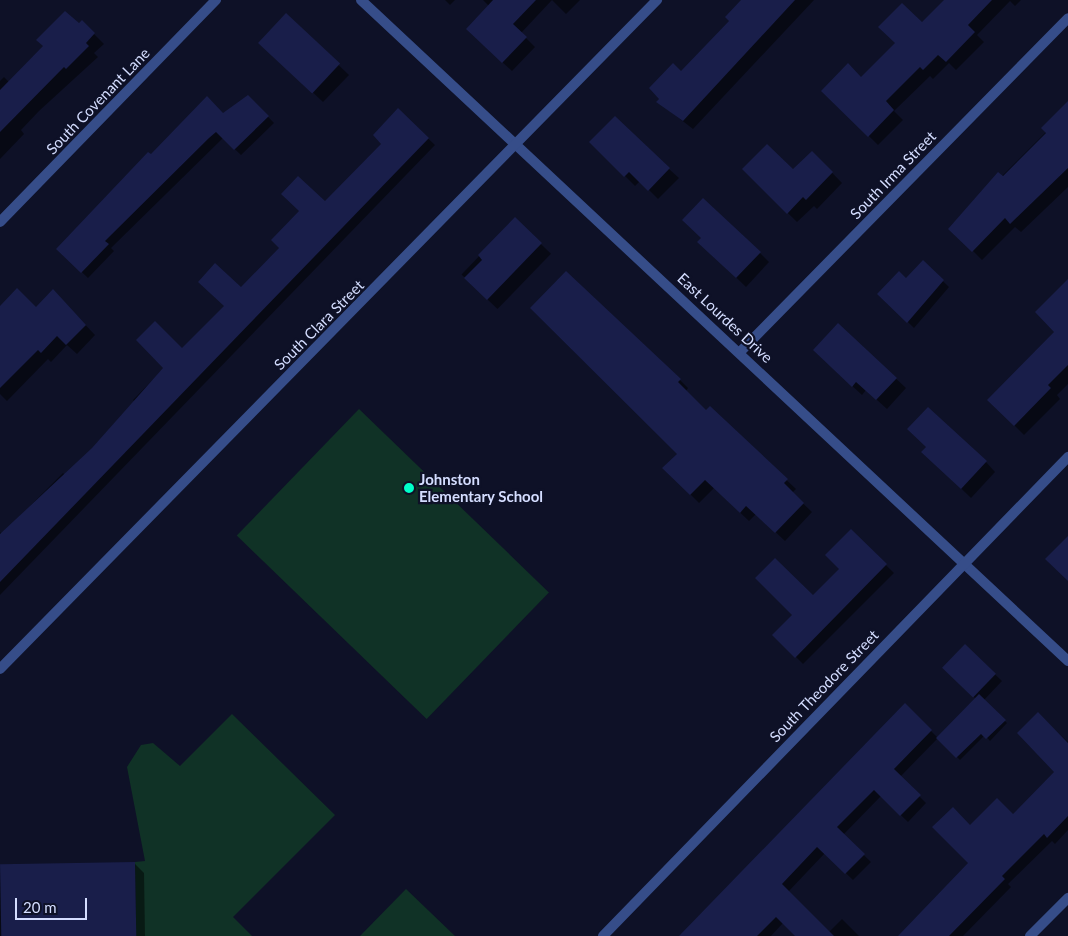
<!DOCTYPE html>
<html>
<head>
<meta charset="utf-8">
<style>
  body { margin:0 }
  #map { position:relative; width:1068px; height:936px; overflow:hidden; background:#0e1127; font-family:Lato,sans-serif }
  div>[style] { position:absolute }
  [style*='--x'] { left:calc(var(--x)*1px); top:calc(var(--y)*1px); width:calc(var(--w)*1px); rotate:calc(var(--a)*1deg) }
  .green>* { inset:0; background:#103226; transform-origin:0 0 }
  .shadow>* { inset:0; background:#0007; transform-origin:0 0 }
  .building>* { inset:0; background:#191e4a; transform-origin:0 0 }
  .minor>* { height:10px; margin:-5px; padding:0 5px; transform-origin:5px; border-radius:5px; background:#364d89 }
  .tertiary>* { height:10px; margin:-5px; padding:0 5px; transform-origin:5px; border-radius:5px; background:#364d89 }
  .dots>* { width:14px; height:14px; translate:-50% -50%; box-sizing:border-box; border:2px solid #0e1127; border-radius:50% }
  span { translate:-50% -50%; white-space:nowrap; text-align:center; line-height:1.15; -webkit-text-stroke:4.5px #0e1127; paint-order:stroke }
  .street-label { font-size:15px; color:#d4ddff }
  .poi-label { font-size:15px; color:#d4ddff; font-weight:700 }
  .left { translate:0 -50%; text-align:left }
  .scale { position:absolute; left:15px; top:898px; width:72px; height:22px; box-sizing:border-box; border:2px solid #d4ddff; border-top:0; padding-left:6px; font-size:15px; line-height:18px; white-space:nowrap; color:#d4ddff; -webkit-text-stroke:4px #0e1127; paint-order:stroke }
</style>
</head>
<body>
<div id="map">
  <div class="green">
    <div style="left:359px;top:409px;width:264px;height:176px;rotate:44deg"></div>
    <div style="clip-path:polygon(232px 714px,335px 815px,233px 917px,252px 936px,136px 936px,135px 862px,145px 861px,127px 767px,141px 745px,153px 743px,180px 766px)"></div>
    <div style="clip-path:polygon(406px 889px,455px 936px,360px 936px)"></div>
  </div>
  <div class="shadow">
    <div style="clip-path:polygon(445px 0,455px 0,450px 5px)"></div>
    <div style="clip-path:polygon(483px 0,580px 0,566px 14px,552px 0,521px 33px,535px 47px,512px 71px,476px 38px,489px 6px)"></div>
    <div style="clip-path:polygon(743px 0,814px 0,693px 129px,658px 102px,731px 21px)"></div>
    <div style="clip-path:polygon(946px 0,1021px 0,1015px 6px,1010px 1px,977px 35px,984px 42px,956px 70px,949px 63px,933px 79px,930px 76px,894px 111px,903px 120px,878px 145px,823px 91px,861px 79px)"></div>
    <div style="clip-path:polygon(286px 15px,349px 75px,323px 102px,270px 52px)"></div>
    <div style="clip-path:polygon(82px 22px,104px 44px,94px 53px,98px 57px,39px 111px,21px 130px,24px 134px,0 159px,0 81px,4px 77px,9px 82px)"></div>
    <div style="clip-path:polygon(248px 96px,274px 123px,241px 155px,223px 138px,111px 248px,114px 251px,88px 278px,58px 249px,151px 156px,223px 115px)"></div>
    <div style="clip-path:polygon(398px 110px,435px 145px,0 595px,0 532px,2px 534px,63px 473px,66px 476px,136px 403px,133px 400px,383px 144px)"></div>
    <div style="clip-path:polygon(1068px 110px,1068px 187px,1021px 232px,1015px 227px,982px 260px,950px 228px)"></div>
    <div style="clip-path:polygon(591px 142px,669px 169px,679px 178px,658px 199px,640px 181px,635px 186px)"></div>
    <div style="clip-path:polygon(812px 152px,842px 183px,817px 209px,814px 206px,797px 222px,743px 169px,793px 171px)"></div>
    <div style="left:515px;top:219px;width:50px;height:77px;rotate:44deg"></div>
    <div style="clip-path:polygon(709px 251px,760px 253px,769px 262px,746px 287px)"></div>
    <div style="clip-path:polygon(923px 262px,949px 287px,914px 328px,879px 294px,906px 280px)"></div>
    <div style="clip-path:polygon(53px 291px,95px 335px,77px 354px,67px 345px,51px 362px,48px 359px,7px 401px,0 394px,0 308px,36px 309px)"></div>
    <div style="clip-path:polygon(1068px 298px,1068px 384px,1057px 395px,1060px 399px,1024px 435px,989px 400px,1056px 332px)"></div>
    <div style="clip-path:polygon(532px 308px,680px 380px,688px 388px,686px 391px,706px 411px,710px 408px,796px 489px,792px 493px,812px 512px,785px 541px,756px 514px,749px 521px,714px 488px,699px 503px,664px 468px,679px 454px)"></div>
    <div style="clip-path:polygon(839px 325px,906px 388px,887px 409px,866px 390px,862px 395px,824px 360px)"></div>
    <div style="clip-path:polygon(927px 447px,986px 462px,995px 472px,971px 498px,933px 461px)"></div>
    <div style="clip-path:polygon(851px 531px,894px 573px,803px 664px,774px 635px,840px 569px)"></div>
    <div style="clip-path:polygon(965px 646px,1002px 681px,984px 700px,1007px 723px,990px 741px,985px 735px,960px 760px,938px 738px,900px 777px,926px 803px,908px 822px,881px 796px,843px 835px,871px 862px,853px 880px,825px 853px,788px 892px,783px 923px,771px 936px,680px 936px,905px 705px,938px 738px,976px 699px,944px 668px)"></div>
    <div style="clip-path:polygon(1038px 714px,1068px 742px,1068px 830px,1055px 844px,1052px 841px,1008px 884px,1011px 887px,963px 936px,900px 936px,970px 863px,970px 827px,1013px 816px,1056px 772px)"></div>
    <div style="clip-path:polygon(134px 863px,144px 873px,145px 936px,0 936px,0 865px)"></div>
    <div style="clip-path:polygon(842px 919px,859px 936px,825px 936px)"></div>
  </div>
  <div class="building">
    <div style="clip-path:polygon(493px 0,536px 0,513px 24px,527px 37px,502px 63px,466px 29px)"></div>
    <div style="clip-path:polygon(741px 0,795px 0,683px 121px,656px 102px,659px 99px,649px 88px,673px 63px,681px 71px,729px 21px,725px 17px)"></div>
    <div style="clip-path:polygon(944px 0,992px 0,968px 25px,975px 32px,946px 62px,938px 55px,923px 70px,920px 67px,886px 101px,894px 110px,868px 137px,821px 91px,848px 63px,861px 77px,895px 43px,878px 27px,902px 3px,922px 22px)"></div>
    <div style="clip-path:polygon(65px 11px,79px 23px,82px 20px,95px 33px,86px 43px,89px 46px,66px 69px,64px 67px,0 132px,0 90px,43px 46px,36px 40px)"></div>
    <div style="left:286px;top:13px;width:74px;height:41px;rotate:43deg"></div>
    <div style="clip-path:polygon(248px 95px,269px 116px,234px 150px,216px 132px,209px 138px,105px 241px,109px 244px,81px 273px,56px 249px,148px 152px,151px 154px,207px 96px,223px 113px)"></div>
    <div style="clip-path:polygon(1068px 101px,1068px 168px,1010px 224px,1005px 218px,972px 252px,948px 229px,998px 172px,1003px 176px,1046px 133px,1041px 128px)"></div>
    <div style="clip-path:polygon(398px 108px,429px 138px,0 582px,0 534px,92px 448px,163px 368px,136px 340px,155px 321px,182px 348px,224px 306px,198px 282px,215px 263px,241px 287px,279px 248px,271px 240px,299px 211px,281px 194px,298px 176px,325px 201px,381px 144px,373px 135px)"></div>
    <div style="clip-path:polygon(615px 116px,670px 168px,648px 191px,629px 172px,624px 177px,589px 142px)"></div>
    <div style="clip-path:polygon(767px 144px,793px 169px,812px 151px,833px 172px,806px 200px,803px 197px,787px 214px,742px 169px)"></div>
    <div style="clip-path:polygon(703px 198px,761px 252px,736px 278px,697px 242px,701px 238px,682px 220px)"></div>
    <div style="clip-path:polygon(515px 217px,542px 243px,487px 300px,464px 278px,482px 260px,478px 255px)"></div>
    <div style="clip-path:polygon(923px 260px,944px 280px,907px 323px,877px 294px,899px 271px,906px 278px)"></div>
    <div style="clip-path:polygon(566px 271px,681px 379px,678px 382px,706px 410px,710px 406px,788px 479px,784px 483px,804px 503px,775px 533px,746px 506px,740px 513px,705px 480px,690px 495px,662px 468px,677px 454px,530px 308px)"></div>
    <div style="clip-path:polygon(1068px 279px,1068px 365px,1048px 385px,1051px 388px,1014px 426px,987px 400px,1054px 332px,1035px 312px)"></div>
    <div style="clip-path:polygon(17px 288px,36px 307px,53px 289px,86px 325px,66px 345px,57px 336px,41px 353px,38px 350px,0 388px,0 306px)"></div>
    <div style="clip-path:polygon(838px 323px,897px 378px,876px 400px,856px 382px,852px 387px,813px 350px)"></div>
    <div style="clip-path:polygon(928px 407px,987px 461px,961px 489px,921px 452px,926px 447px,907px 429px)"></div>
    <div style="clip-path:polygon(851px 529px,887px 564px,795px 658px,772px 635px,792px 615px,755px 578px,775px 558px,813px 595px,839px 569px,825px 555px)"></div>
    <div style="clip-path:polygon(1068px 536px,1068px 581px,1045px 559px)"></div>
    <div style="left:965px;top:644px;width:43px;height:33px;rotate:44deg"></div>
    <div style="clip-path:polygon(979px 694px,1006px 720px,986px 739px,981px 734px,956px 758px,936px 738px)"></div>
    <div style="clip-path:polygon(905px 703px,932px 730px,894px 769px,921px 795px,900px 816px,874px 790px,837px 827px,865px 854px,845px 874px,817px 847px,782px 884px,834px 936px,795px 936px,776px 917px,757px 936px,679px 936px)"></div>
    <div style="clip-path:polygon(1038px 712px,1068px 743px,1068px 816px,1047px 838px,1044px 834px,1002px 876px,1005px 879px,949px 936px,898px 936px,968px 863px,932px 827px,953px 807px,970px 825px,997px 798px,1013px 814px,1054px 772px,1017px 733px)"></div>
    <div style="left:135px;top:862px;width:74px;height:135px;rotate:89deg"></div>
  </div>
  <div class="minor">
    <div style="--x:361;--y:0;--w:968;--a:43.07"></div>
    <div style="--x:0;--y:222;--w:310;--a:-45.8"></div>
    <div style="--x:740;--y:352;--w:468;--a:-45.5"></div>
    <div style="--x:0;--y:669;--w:938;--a:-45.52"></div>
    <div style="--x:603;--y:936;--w:668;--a:-45.85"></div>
  </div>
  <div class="tertiary">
    <div style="--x:1030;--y:936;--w:54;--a:-45"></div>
  </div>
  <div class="dots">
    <div style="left:409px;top:488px;background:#00ffc8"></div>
  </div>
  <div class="street-label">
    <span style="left:98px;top:101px;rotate:-46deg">South Covenant Lane</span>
    <span style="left:893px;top:175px;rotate:-46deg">South Irma Street</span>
    <span style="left:725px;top:318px;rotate:43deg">East Lourdes Drive</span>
    <span style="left:319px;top:325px;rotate:-45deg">South Clara Street</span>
    <span style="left:824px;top:686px;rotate:-46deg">South Theodore Street</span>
  </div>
  <div class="poi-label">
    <span class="left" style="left:419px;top:488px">Johnston<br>Elementary School</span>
  </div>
  <div class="scale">20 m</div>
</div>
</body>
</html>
